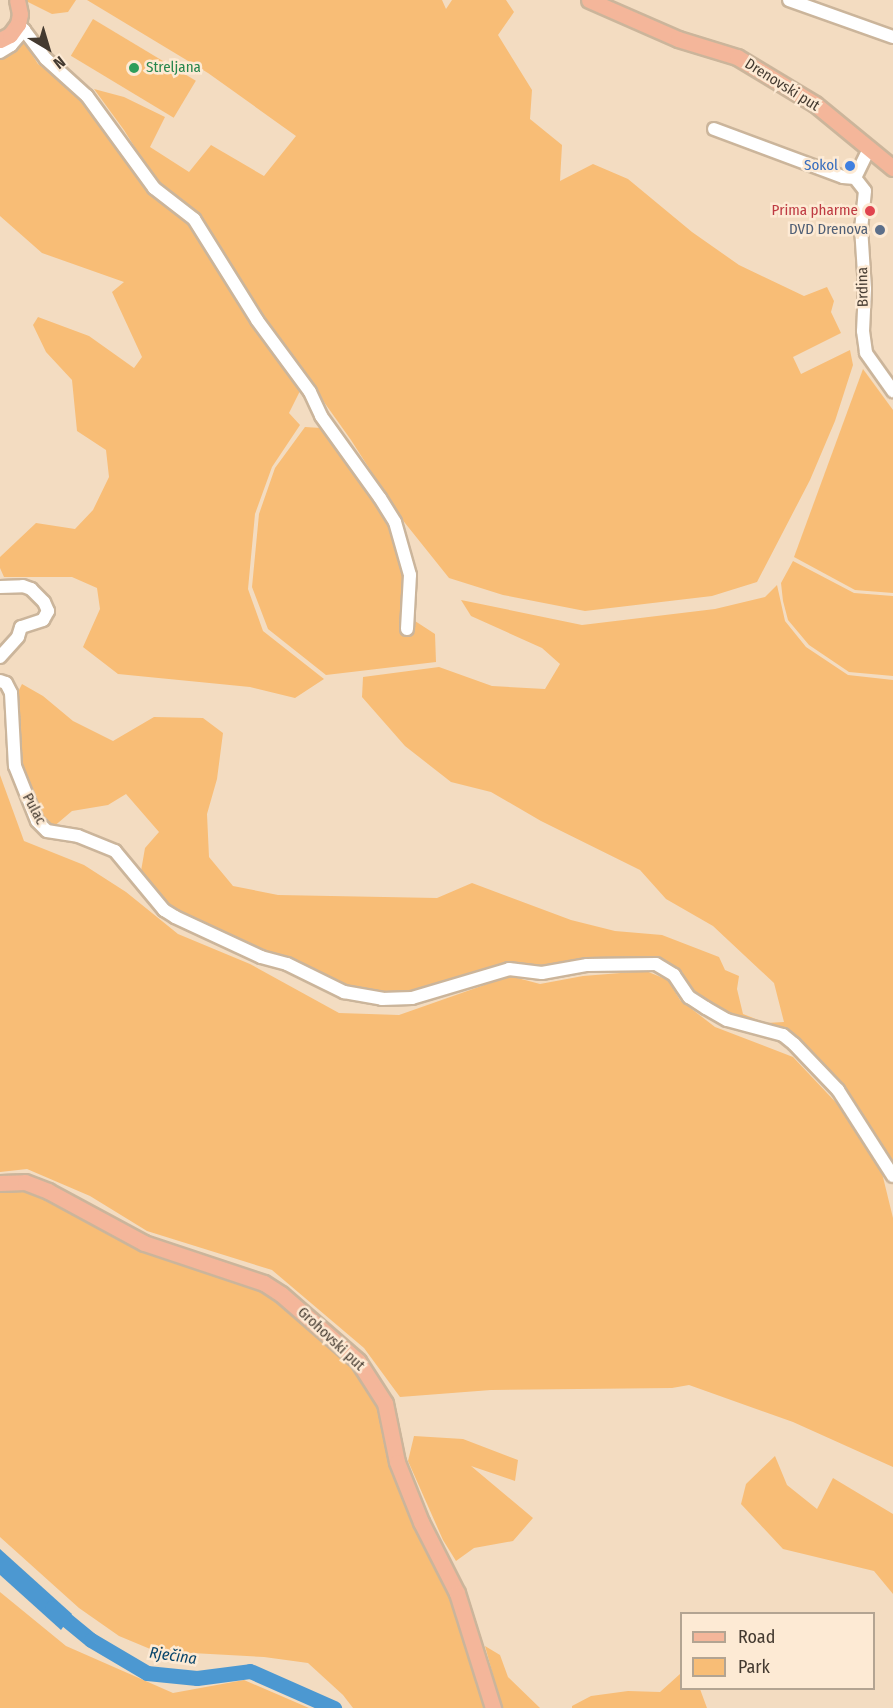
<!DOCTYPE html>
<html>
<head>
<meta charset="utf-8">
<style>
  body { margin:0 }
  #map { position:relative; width:893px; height:1708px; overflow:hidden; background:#f3dcc1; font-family:"Fira Sans Condensed",sans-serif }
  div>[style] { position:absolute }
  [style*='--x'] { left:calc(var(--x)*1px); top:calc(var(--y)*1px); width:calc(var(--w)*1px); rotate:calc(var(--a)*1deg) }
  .green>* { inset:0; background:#f8bd76; transform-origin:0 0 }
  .water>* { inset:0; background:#4c98d1 }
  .river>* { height:15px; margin:-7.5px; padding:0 7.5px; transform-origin:7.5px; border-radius:7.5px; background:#4c98d1 }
  .roads { filter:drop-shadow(2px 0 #cbb59b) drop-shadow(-2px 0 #cbb59b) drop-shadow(0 2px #cbb59b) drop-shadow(0 -2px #cbb59b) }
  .minor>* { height:12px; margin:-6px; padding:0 6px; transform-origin:6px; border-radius:6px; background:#fff }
  .major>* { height:15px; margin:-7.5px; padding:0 7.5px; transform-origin:7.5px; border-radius:7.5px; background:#f4b69a }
  .dots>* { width:16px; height:16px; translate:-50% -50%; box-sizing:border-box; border:3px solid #fdead4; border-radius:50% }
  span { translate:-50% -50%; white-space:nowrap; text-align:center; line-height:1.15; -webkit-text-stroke:5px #fdead4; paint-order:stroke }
  .leisure-label { font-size:15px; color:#27864d }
  .left { translate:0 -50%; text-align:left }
  .street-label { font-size:15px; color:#443a30 }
  .shop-label { font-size:15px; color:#366cbe }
  .right { translate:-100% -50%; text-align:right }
  .health-label { font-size:15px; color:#be3a42 }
  .service-label { font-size:15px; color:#4e5e75 }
  .water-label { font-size:16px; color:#07446a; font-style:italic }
  .legend { position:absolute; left:680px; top:1612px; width:195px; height:78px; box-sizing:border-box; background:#fdead4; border:2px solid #b3a492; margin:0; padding:8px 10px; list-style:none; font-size:18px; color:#443a30 }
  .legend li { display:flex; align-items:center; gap:12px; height:30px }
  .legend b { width:30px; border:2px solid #b3a492 }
  .north { position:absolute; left:18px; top:18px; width:60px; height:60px; -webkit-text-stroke:4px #fdead4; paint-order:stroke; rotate:142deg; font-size:16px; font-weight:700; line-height:24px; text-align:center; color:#443a30 }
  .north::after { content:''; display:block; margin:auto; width:21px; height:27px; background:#443a30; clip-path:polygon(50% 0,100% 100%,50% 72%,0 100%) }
</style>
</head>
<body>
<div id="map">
  <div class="green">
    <div style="clip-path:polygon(24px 0,76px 0,68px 12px,52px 14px)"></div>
    <div style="clip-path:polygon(87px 0,442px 0,446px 9px,452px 0,506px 0,514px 12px,498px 35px,532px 90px,530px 119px,562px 145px,560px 181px,593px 164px,628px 179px,692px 232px,739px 265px,804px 296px,827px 287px,834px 301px,831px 312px,841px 333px,793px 357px,801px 374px,850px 350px,853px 365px,835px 421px,810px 480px,757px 582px,712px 596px,585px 611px,503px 595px,449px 578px,401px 518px,351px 440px,262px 315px,198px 213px,157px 183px,124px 130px,94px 89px,124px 97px,165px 117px,150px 147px,189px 172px,211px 145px,264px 176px,296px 136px,208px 73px)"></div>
    <div style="left:93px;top:19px;width:120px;height:43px;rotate:31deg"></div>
    <div style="clip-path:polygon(22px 39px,38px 64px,85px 97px,191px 223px,301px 389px,289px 413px,300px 425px,272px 467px,255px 514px,248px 589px,263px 631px,324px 679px,295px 698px,250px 687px,118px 674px,83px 647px,100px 609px,97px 588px,72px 577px,4px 577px,0 568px,0 557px,36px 523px,75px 529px,93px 510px,109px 477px,106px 450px,77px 431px,72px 380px,46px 352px,33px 325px,38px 317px,89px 336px,134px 368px,142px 357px,112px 292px,124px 282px,42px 253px,0 216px,0 57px)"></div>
    <div style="clip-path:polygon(863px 369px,893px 410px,893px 593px,855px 590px,794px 557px)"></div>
    <div style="clip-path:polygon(305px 427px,321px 428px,411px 552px,416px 580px,415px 621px,435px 634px,436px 662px,326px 675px,268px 629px,252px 587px,259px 514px,275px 468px)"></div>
    <div style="clip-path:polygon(793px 561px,854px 593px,893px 596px,893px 676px,849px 672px,809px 645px,788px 620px,783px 601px,781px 583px)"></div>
    <div style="clip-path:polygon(777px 585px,785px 621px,806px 647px,848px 675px,893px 680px,893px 1168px,805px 1048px,728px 1017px,691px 994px,674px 969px,509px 964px,410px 993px,382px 995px,355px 991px,171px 910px,141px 871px,145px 848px,159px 832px,126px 794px,108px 805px,72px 811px,52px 828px,43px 819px,21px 765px,18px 692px,22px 684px,43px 696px,73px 721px,113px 741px,154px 717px,203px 718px,223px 733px,217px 779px,207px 814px,209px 857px,233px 886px,278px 895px,437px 898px,472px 883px,571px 920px,615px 931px,662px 935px,719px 957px,725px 970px,739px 976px,737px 989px,743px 1014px,766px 1023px,784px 1022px,774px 983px,713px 926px,666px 899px,640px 870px,541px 821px,491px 792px,451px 782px,405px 746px,362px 697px,363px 677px,439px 667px,492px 686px,545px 689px,560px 664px,542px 648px,471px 616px,461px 600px,582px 625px,715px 609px,765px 597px)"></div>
    <div style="clip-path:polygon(0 775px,24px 841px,84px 865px,126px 892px,178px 934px,250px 964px,339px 1013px,399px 1015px,510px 976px,540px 984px,583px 976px,646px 971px,668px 980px,680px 1000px,715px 1027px,793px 1057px,843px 1110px,882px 1173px,893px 1218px,893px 1467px,793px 1422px,689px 1385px,672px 1388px,491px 1390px,400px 1397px,364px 1348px,272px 1270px,147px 1231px,90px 1196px,27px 1169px,0 1172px)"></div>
    <div style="clip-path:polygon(0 1190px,16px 1190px,41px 1196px,142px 1250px,262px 1289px,354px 1366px,382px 1411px,390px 1463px,401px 1495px,451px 1597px,487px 1708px,353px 1708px,343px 1695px,308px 1663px,264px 1657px,155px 1651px,119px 1636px,79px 1608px,0 1537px)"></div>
    <div style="clip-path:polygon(414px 1436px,463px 1439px,518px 1460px,515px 1481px,471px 1466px,533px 1518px,513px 1541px,474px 1548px,456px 1561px,443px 1540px,408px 1461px)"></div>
    <div style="clip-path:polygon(775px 1456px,787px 1485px,817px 1509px,833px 1478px,893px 1514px,893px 1594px,874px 1571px,783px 1549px,741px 1504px,746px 1484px)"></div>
    <div style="clip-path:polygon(0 1592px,66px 1646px,173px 1693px,244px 1680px,309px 1708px,0 1708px)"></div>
    <div style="clip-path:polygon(485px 1646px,500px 1655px,508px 1677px,540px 1708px,502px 1708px)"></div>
    <div style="clip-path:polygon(680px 1674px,682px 1688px,700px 1689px,707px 1708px,572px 1708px,572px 1706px,591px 1696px,628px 1691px,660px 1692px)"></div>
  </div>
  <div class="water">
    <div style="clip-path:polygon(0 1549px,72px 1614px,61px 1630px,0 1575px)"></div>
  </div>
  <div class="river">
    <div style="--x:52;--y:1608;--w:50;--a:39.4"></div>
    <div style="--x:91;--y:1640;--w:65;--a:30.5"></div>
    <div style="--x:147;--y:1673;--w:50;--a:5.7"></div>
    <div style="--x:197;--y:1678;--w:53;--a:-7.5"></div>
    <div style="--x:250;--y:1671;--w:92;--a:23.8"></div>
  </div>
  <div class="roads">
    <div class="minor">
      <div style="--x:789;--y:0;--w:110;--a:19.6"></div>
      <div style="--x:24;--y:30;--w:36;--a:53"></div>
      <div style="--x:46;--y:59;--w:55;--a:42.1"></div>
      <div style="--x:87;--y:96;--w:114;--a:53.9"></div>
      <div style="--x:154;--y:188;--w:51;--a:37.8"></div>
      <div style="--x:194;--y:219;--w:119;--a:58"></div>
      <div style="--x:257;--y:320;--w:89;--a:53.6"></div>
      <div style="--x:310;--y:392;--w:26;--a:65"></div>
      <div style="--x:321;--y:416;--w:101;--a:54.3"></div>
      <div style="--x:380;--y:498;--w:28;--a:58"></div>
      <div style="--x:395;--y:522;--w:55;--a:74.2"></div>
      <div style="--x:410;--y:575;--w:54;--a:93.2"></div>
      <div style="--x:0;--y:52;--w:13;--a:-32"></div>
      <div style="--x:11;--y:45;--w:20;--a:-49"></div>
      <div style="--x:24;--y:30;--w:8;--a:-140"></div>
      <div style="--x:714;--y:129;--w:138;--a:20.4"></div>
      <div style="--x:843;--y:177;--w:12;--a:5"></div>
      <div style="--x:869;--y:149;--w:32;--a:116"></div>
      <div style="--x:855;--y:178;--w:16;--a:52"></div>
      <div style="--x:865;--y:191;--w:36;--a:96"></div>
      <div style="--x:861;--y:227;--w:62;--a:86.3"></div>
      <div style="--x:865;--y:289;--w:42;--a:92.7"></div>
      <div style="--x:863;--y:331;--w:22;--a:82"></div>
      <div style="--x:866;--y:353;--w:47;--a:54.6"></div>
      <div style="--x:0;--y:587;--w:23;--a:-2"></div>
      <div style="--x:23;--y:586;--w:9;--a:21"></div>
      <div style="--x:31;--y:589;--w:18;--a:45"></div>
      <div style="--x:44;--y:602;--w:10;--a:66"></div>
      <div style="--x:48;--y:611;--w:10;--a:119"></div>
      <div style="--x:43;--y:620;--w:23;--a:162"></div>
      <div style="--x:21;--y:627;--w:10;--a:107"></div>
      <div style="--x:18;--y:637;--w:27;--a:132"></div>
      <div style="--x:0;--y:681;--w:6;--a:18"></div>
      <div style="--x:6;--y:683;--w:11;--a:63"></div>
      <div style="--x:11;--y:693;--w:73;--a:86.9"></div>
      <div style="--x:15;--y:766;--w:59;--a:68.2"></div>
      <div style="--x:37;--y:821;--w:14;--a:45"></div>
      <div style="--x:47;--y:831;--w:31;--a:9"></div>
      <div style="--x:78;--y:836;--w:40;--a:22"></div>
      <div style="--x:115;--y:851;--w:77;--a:50.3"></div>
      <div style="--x:164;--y:910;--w:13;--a:32"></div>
      <div style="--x:175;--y:917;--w:95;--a:24.9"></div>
      <div style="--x:261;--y:957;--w:27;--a:15"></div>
      <div style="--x:287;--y:964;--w:64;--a:26.2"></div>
      <div style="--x:344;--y:992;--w:39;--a:10"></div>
      <div style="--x:382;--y:999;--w:30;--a:-2"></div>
      <div style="--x:412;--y:998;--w:101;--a:-16.6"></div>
      <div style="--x:509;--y:969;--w:33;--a:7"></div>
      <div style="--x:542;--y:973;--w:46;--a:-10.1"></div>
      <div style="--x:587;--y:965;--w:69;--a:-0.8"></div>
      <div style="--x:656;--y:964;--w:21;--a:31"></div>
      <div style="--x:674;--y:975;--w:27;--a:56"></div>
      <div style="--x:689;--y:997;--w:20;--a:33"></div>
      <div style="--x:706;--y:1008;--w:24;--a:30"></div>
      <div style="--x:727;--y:1020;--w:58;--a:15"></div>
      <div style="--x:783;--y:1035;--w:14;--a:39"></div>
      <div style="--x:794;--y:1044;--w:64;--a:46.3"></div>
      <div style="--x:838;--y:1090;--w:102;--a:57.4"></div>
    </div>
    <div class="major">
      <div style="--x:589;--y:0;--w:97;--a:23.7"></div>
      <div style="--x:678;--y:39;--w:62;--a:17"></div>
      <div style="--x:737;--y:57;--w:91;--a:31.1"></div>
      <div style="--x:815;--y:104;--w:101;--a:39.4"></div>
      <div style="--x:0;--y:40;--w:11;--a:-27"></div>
      <div style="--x:10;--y:35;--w:14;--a:-54"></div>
      <div style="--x:18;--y:24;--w:10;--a:-79"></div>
      <div style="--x:20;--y:14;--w:14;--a:-102"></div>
      <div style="--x:0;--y:1183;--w:25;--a:-2"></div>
      <div style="--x:25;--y:1182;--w:25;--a:21"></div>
      <div style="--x:48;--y:1191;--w:109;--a:28.4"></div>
      <div style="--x:144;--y:1243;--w:126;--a:18.4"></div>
      <div style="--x:264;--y:1283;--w:20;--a:33"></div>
      <div style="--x:281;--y:1294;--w:102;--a:41"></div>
      <div style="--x:358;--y:1361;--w:50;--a:57.3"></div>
      <div style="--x:385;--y:1403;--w:60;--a:78.5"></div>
      <div style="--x:397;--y:1462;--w:65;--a:68.2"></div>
      <div style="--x:421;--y:1522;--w:80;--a:63.1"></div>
      <div style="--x:457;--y:1593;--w:121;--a:72.6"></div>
    </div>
  </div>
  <div class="dots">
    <div style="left:134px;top:68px;background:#2e9e5b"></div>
    <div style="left:850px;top:166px;background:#3f7fe0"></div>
    <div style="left:870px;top:211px;background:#e0444e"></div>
    <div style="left:880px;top:230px;background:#5c6f8a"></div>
  </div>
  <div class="leisure-label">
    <span class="left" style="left:146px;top:68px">Streljana</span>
  </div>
  <div class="street-label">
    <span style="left:782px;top:85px;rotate:32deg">Drenovski put</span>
    <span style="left:863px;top:287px;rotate:-91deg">Brdina</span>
    <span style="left:34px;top:809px;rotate:62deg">Pulac</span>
    <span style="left:331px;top:1339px;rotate:43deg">Grohovski put</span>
  </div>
  <div class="shop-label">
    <span class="right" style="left:838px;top:166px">Sokol</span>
  </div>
  <div class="health-label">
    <span class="right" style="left:858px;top:211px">Prima pharme</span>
  </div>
  <div class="service-label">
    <span class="right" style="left:868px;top:230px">DVD Drenova</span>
  </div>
  <div class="water-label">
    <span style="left:173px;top:1656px;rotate:8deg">Rječina</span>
  </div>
  <ul class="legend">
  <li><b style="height:8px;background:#f4b69a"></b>Road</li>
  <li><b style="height:16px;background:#f8bd76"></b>Park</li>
  </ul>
  <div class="north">N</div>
</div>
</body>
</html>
